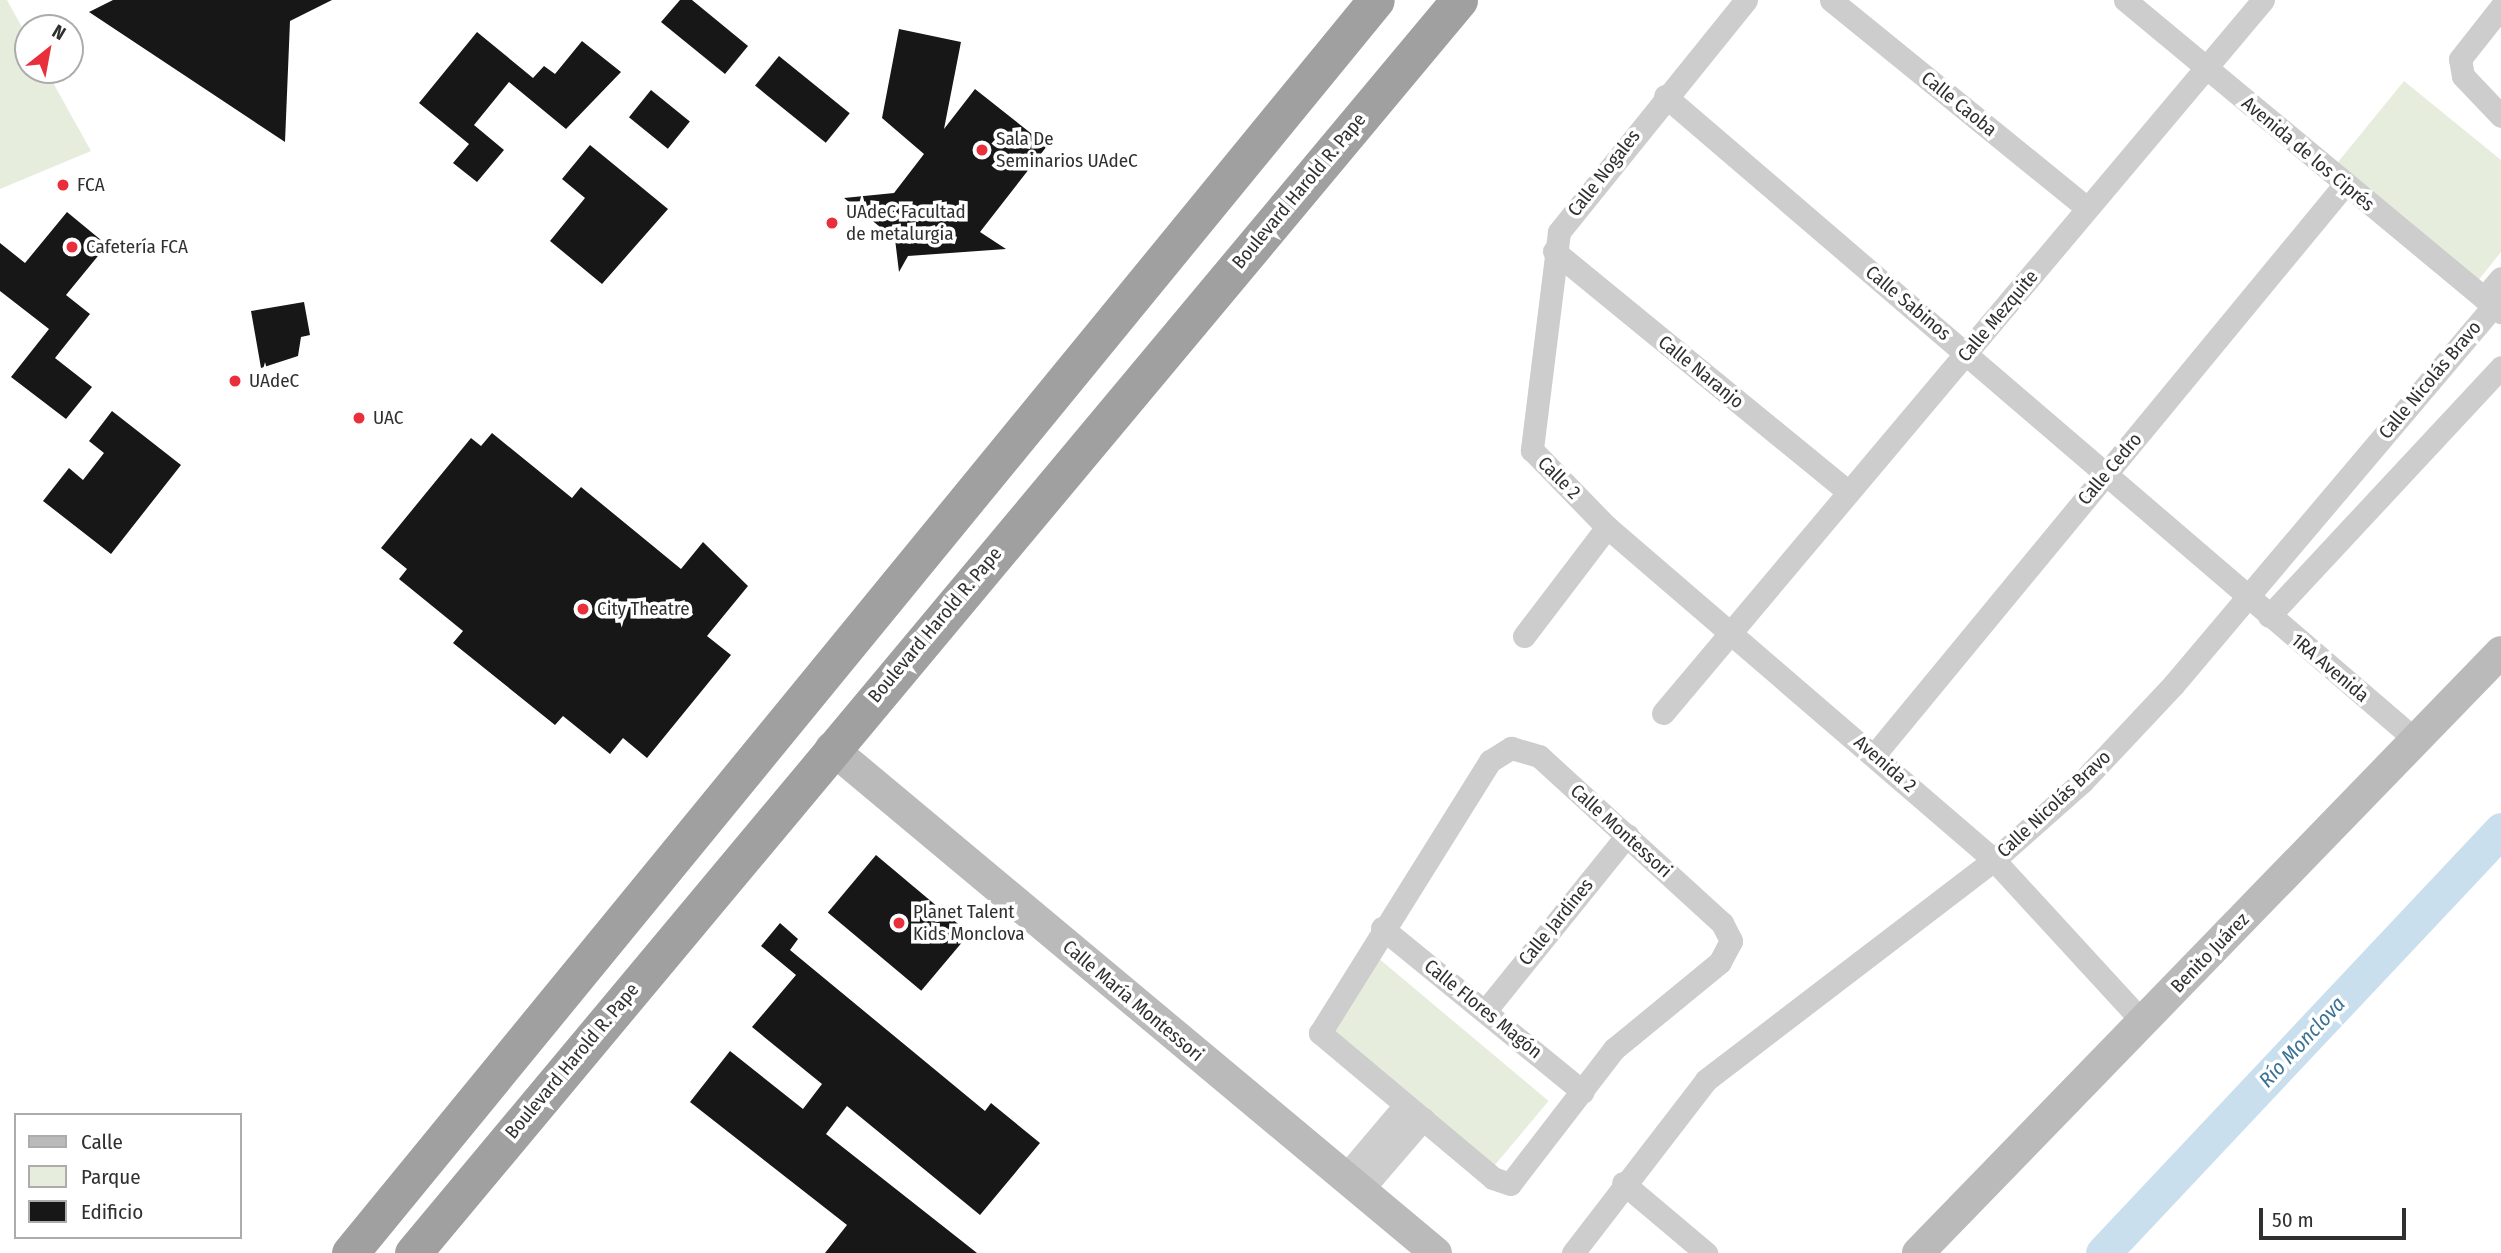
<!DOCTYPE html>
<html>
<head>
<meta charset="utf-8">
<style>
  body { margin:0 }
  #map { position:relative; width:2501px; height:1253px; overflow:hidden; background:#fff; font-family:"Fira Sans Condensed",sans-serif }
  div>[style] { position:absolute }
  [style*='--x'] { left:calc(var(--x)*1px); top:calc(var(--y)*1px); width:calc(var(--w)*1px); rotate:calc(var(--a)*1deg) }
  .green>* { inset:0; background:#e6eddd; transform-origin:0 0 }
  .river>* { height:35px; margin:-17.5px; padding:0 17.5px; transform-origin:17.5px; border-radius:17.5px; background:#c9dfed }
  .building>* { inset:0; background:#171717; transform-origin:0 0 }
  .minor>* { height:23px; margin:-11.5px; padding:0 11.5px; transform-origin:11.5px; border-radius:11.5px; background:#cdcdcd }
  .secondary>* { height:32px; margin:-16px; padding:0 16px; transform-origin:16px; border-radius:16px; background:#bababa }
  .trunk>* { height:37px; margin:-18.5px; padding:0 18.5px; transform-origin:18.5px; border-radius:18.5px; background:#a0a0a0 }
  .dots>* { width:19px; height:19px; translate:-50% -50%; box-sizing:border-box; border:4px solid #fff; border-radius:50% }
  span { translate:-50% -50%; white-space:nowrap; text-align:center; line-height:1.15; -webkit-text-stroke:7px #fff; paint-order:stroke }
  .street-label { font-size:19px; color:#303030 }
  .poi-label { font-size:19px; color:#303030 }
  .left { translate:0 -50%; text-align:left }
  .water-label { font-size:21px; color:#3b7294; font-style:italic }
  .legend { position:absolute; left:14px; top:1113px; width:228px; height:126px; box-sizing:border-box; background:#fff; border:2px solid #acacac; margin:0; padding:9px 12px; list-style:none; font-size:21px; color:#303030 }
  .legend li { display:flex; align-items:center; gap:14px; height:35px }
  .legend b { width:35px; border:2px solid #acacac }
  .north { position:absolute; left:14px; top:14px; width:70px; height:70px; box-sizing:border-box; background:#fff; border:2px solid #acacac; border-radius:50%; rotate:31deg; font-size:19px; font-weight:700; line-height:28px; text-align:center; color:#303030 }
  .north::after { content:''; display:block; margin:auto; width:24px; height:32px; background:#e92f3c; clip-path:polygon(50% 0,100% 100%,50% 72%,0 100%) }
  .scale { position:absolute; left:2259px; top:1208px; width:147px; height:32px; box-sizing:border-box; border:4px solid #303030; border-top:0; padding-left:9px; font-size:21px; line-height:24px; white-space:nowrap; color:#303030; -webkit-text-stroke:5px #fff; paint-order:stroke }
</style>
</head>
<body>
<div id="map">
  <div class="green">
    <div style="clip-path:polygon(0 0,7px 0,28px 38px,28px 70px,46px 70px,91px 151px,0 189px)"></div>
    <div style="clip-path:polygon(2404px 81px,2501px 160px,2501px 252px,2477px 282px,2334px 167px)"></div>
    <div style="left:1377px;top:957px;width:224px;height:94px;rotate:40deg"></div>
  </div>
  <div class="river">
    <div style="--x:2103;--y:1253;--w:581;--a:-46.74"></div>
  </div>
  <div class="building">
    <div style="clip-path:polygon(113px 0,332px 0,290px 21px,285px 142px,89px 12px)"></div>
    <div style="clip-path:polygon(680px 0,692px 0,748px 46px,725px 74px,661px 22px)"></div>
    <div style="clip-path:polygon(899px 29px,961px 42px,944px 129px,975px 89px,1047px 146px,980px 232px,1006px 249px,908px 256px,899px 272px,895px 239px,844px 198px,894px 193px,924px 154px,882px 118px)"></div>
    <div style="clip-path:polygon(477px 32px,533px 78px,544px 66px,555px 74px,582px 41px,621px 72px,566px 129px,509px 82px,474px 125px,504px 150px,477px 182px,453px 163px,469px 144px,419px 103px)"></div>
    <div style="left:779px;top:56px;width:91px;height:38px;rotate:39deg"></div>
    <div style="left:651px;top:90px;width:50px;height:35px;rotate:39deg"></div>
    <div style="clip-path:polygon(590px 145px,668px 209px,602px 284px,550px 241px,585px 198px,562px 179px)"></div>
    <div style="clip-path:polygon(67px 212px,107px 245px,66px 295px,90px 314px,55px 358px,92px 387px,66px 419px,11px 377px,49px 329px,0 291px,0 243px,25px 263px)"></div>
    <div style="clip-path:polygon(304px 302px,310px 335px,301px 337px,298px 356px,261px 368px,251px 311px)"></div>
    <div style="clip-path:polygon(112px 411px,181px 465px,111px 554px,43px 501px,69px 468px,83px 480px,104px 453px,89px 441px)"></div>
    <div style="clip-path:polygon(492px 433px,572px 498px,581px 487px,681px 569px,703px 542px,748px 586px,707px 636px,731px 655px,647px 758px,623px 738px,610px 754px,563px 716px,555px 725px,453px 643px,463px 631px,399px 579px,407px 569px,381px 548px,471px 438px,481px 446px)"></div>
    <div style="left:876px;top:855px;width:122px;height:75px;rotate:40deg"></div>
    <div style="clip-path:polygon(780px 923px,798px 939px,790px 950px,985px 1111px,991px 1103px,1040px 1143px,980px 1215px,847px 1106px,826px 1134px,977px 1253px,825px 1253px,847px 1225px,690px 1102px,730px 1051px,803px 1109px,822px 1084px,752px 1027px,796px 975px,761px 946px)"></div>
  </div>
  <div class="minor">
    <div style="--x:1746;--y:0;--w:298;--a:128.9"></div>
    <div style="--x:1559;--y:232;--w:220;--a:97.1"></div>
    <div style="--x:1532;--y:450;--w:107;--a:45.8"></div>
    <div style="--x:1607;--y:527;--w:511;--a:40.71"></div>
    <div style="--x:1994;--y:860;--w:220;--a:47.4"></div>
    <div style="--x:1831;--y:0;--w:330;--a:39.1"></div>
    <div style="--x:2125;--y:0;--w:489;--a:39.7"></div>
    <div style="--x:2501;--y:7;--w:66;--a:128.3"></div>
    <div style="--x:2460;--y:59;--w:17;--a:80"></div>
    <div style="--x:2463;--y:76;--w:55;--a:46.5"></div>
    <div style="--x:1665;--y:96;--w:991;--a:40.62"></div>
    <div style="--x:1554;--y:251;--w:380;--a:39.3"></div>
    <div style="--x:2484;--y:298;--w:26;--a:-50"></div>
    <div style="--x:2269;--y:616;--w:340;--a:-47"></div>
    <div style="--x:1524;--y:636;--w:137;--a:-52.7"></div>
    <div style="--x:1663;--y:713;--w:932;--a:-49.92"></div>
    <div style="--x:1511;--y:748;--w:29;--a:16"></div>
    <div style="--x:1539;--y:756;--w:248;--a:42.4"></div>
    <div style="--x:1722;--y:923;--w:20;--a:63"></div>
    <div style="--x:1731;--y:941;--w:24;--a:118"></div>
    <div style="--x:1720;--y:962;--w:137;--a:140.6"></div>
    <div style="--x:1614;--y:1049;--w:170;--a:127.6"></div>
    <div style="--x:1510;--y:1184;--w:18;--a:-161"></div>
    <div style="--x:1493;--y:1178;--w:226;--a:-140"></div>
    <div style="--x:1320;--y:1033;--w:321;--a:-58"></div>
    <div style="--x:1490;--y:761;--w:25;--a:-32"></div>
    <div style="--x:1875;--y:754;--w:739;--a:-50.49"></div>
    <div style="--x:1382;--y:928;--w:259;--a:39.2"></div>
    <div style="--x:1486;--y:1010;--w:225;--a:-51.1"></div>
    <div style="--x:1345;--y:1176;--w:93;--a:-49.8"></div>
    <div style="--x:1623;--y:1183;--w:109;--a:40.1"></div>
    <div style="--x:1362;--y:1190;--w:94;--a:-49.3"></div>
    <div style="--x:1573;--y:1253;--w:218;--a:-52.4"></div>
    <div style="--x:1706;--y:1080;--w:362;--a:-37.4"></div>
    <div style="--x:1994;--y:860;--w:118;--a:-41.6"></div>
    <div style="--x:2082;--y:782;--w:134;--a:-46.8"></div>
    <div style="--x:2174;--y:684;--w:495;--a:-49.8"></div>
  </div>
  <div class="secondary">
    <div style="--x:831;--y:748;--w:788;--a:39.85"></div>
    <div style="--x:1918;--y:1253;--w:837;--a:-45.87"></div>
  </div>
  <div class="trunk">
    <div style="--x:350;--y:1253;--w:1619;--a:-50.69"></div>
    <div style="--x:413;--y:1253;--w:1632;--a:-50.14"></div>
  </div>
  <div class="dots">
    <div style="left:982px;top:150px;background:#e92f3c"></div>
    <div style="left:63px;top:185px;background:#e92f3c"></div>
    <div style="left:832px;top:223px;background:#e92f3c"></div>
    <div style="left:72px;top:247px;background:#e92f3c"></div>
    <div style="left:235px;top:381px;background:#e92f3c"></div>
    <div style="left:359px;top:418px;background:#e92f3c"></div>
    <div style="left:583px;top:609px;background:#e92f3c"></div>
    <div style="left:899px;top:923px;background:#e92f3c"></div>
  </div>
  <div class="street-label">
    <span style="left:1959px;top:104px;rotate:39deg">Calle Caoba</span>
    <span style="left:2308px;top:154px;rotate:40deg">Avenida de los Ciprés</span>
    <span style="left:1604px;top:173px;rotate:-52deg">Calle Nogales</span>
    <span style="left:1299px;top:191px;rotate:-50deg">Boulevard Harold R. Pape</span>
    <span style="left:1908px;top:303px;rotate:40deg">Calle Sabinos</span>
    <span style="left:1998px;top:316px;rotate:-50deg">Calle Mezquite</span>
    <span style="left:1701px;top:372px;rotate:39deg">Calle Naranjo</span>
    <span style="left:2430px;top:380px;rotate:-50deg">Calle Nicolás Bravo</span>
    <span style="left:2110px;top:469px;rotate:-50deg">Calle Cedro</span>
    <span style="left:1559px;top:478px;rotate:45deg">Calle 2</span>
    <span style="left:935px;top:625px;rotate:-50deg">Boulevard Harold R. Pape</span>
    <span style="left:2330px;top:668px;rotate:40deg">1RA Avenida</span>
    <span style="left:1885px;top:764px;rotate:41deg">Avenida 2</span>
    <span style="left:2054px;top:804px;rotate:-43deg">Calle Nicolás Bravo</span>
    <span style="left:1621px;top:831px;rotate:42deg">Calle Montessori</span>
    <span style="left:1556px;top:922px;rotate:-51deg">Calle Jardines</span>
    <span style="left:2210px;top:953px;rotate:-46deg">Benito Juárez</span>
    <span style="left:1133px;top:1001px;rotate:40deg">Calle María Montessori</span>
    <span style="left:1483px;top:1009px;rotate:39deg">Calle Flores Magón</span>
    <span style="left:572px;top:1061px;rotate:-50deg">Boulevard Harold R. Pape</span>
  </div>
  <div class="poi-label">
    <span class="left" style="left:996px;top:150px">Sala De<br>Seminarios UAdeC</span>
    <span class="left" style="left:77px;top:185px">FCA</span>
    <span class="left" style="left:846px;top:223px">UAdeC Facultad<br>de metalurgia</span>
    <span class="left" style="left:86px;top:247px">Cafetería FCA</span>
    <span class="left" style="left:249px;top:381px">UAdeC</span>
    <span class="left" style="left:373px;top:418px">UAC</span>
    <span class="left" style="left:597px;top:609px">City Theatre</span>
    <span class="left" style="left:913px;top:923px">Planet Talent<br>Kids Monclova</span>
  </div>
  <div class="water-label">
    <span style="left:2302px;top:1042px;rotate:-47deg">Río Monclova</span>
  </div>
  <ul class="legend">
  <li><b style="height:9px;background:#bababa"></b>Calle</li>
  <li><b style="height:19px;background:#e6eddd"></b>Parque</li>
  <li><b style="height:19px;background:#171717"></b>Edificio</li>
  </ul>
  <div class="north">N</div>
  <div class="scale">50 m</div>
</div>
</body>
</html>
